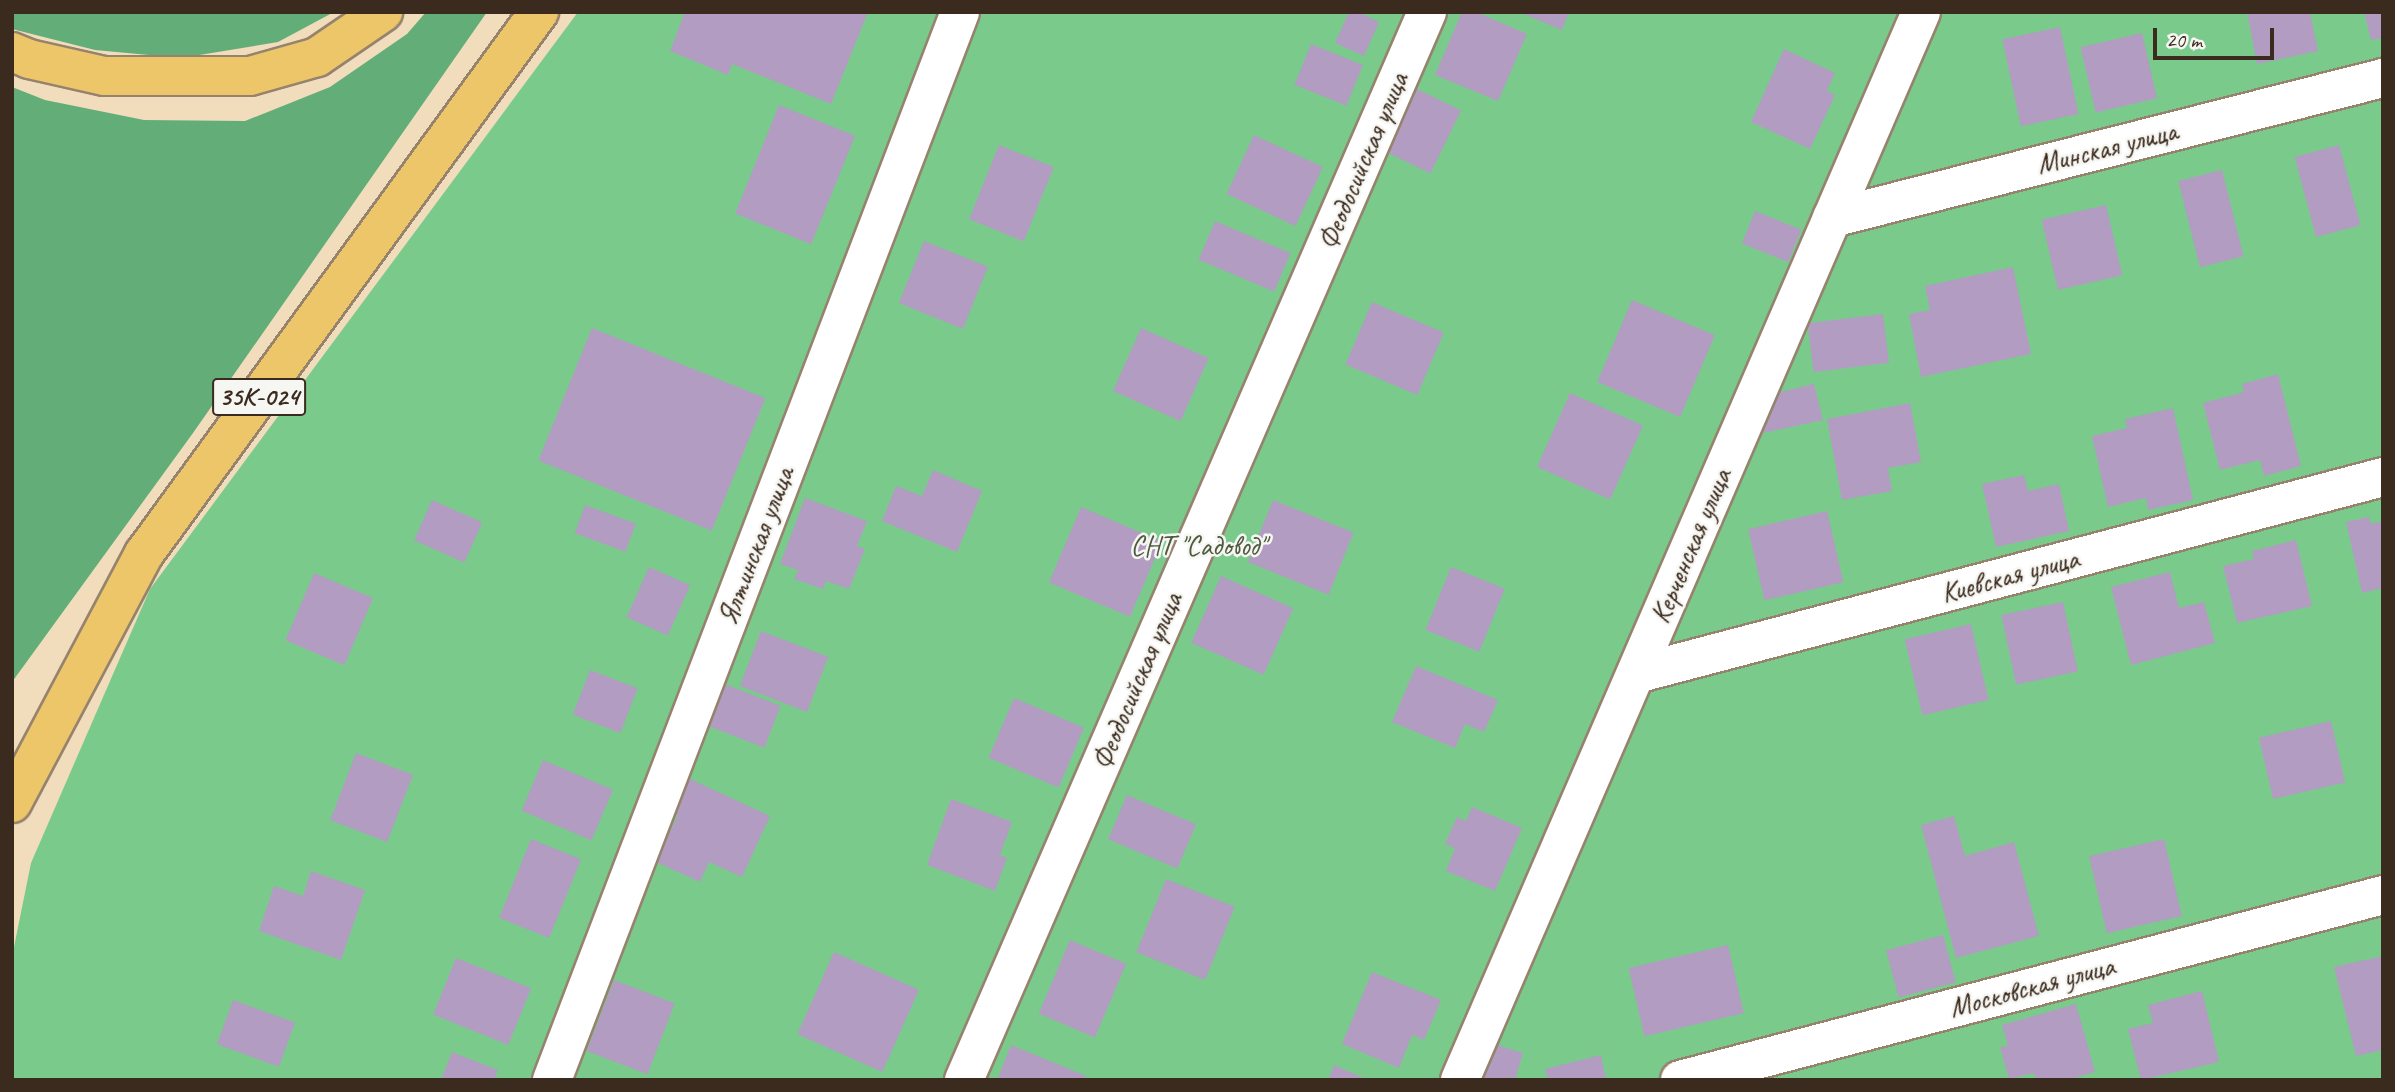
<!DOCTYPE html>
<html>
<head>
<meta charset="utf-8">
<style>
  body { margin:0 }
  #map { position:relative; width:2395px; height:1092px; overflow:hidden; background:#f1dcbc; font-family:Caveat,sans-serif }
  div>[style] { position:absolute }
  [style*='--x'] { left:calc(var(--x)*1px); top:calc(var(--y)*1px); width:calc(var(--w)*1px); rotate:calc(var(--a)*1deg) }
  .green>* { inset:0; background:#7aca8c }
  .forest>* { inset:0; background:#63ae78 }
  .building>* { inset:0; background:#b29cc2; transform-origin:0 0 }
  .roads { filter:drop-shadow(2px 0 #96836d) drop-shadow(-2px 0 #96836d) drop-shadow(0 2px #96836d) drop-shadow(0 -2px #96836d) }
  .minor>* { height:38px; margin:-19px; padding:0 19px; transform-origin:19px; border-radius:19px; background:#fff }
  .primary>* { height:38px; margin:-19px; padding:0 19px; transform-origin:19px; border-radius:19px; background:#ecc669 }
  span { translate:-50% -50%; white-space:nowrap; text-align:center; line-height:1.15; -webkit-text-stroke:5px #f6f6f2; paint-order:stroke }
  .shield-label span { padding:2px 5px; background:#f6f6f2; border:2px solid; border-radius:5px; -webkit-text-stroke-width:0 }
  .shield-label { font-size:26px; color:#3b2a1e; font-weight:700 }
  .street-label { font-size:28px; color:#3b2a1e }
  .park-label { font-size:28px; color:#4e5a3f }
  .frame { position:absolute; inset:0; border:14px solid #3b2a1e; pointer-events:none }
  .scale { position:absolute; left:2153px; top:28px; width:121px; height:32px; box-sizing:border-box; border:4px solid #3b2a1e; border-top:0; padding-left:9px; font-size:21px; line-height:24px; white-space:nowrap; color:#3b2a1e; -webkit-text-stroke:5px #f6f6f2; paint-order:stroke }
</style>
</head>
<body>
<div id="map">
  <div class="green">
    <div style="clip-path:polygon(578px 12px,2383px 12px,2383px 1080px,12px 1080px,12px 957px,31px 863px,150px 589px)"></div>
  </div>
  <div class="forest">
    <div style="clip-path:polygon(12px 12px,334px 12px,278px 42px,181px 58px,95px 50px,12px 29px)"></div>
    <div style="clip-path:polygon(426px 12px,487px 12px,193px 433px,12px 682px,12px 87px,45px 100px,144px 120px,245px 121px,330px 87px,407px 34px)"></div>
  </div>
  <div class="building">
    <div style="clip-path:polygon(685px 12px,868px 12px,831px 104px,732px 64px,728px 75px,670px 51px)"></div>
    <div style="clip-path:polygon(1349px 12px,1358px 12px,1379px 22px,1364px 56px,1335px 43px)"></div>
    <div style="clip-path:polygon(1462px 12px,1476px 12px,1527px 34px,1498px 101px,1435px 75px)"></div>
    <div style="clip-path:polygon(1519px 12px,1569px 12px,1562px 30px)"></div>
    <div style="clip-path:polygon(2247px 12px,2310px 12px,2318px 51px,2257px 64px)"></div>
    <div style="clip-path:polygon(2364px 12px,2383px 12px,2383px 38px,2371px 40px)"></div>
    <div style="left:2060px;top:27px;width:89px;height:59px;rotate:78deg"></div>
    <div style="left:2142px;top:33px;width:67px;height:63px;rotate:77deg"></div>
    <div style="left:1311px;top:44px;width:56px;height:44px;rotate:22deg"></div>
    <div style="clip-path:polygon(1784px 49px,1835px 73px,1827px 91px,1835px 95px,1810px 149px,1751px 122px)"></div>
    <div style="left:1417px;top:89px;width:49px;height:70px;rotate:26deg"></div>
    <div style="left:779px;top:105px;width:82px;height:117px;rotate:22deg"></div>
    <div style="left:1254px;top:135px;width:76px;height:65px;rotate:25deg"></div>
    <div style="left:999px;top:145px;width:59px;height:80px;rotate:22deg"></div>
    <div style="left:2339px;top:145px;width:83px;height:46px;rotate:75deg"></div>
    <div style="left:2222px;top:170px;width:89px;height:45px;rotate:76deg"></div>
    <div style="left:2106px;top:205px;width:72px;height:66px;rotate:77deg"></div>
    <div style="left:1755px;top:211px;width:50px;height:35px;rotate:22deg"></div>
    <div style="left:1215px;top:221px;width:82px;height:42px;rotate:23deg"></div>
    <div style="left:924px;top:241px;width:69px;height:67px;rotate:22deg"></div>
    <div style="clip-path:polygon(2013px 267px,2031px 354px,1921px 377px,1909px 314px,1930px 310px,1925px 286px)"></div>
    <div style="left:1632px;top:300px;width:90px;height:89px;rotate:23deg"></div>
    <div style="left:1372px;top:302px;width:78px;height:68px;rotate:23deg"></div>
    <div style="left:1883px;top:314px;width:49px;height:76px;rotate:83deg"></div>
    <div style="left:592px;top:328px;width:187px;height:143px;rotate:22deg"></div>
    <div style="left:1141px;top:328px;width:74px;height:69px;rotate:24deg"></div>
    <div style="clip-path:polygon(2278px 374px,2301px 466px,2264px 476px,2260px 460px,2220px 470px,2203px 403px,2244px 392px,2242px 384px)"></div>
    <div style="clip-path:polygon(1814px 384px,1823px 420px,1749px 436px,1768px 395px)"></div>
    <div style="left:1570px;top:393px;width:80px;height:81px;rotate:24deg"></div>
    <div style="clip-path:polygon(1910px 403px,1921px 462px,1888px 468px,1892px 491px,1842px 500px,1827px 419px)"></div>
    <div style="clip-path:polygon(2173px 408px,2193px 500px,2148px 510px,2146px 498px,2108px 507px,2092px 436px,2127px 428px,2125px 419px)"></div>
    <div style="clip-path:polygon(933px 470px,982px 491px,957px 552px,882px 521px,896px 486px,922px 496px)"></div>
    <div style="clip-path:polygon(2024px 475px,2028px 491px,2059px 484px,2069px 531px,1996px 547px,1982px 484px)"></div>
    <div style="clip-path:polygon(805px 498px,867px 521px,857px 546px,865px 549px,849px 589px,826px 581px,823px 589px,794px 579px,798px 570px,780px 564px)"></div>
    <div style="left:432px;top:500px;width:55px;height:44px;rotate:24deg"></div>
    <div style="left:1273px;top:500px;width:87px;height:67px;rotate:22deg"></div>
    <div style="left:585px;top:505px;width:54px;height:30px;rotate:20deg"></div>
    <div style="left:1081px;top:507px;width:88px;height:82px;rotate:23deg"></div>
    <div style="left:1827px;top:511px;width:73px;height:81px;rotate:77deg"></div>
    <div style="clip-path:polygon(2369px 517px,2371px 524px,2383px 521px,2383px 588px,2362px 593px,2346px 522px)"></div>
    <div style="clip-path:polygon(2296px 540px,2312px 606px,2237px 623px,2223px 566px,2254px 559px,2252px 551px)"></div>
    <div style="left:649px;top:567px;width:45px;height:55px;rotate:24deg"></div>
    <div style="left:1451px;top:567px;width:58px;height:68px;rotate:22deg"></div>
    <div style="clip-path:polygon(2170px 572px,2179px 608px,2204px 602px,2215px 643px,2131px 665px,2111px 587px)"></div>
    <div style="left:314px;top:573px;width:64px;height:73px;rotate:23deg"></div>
    <div style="left:1221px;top:576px;width:79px;height:73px;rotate:24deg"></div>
    <div style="left:2063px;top:602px;width:71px;height:63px;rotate:78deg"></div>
    <div style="left:1971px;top:624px;width:78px;height:68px;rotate:77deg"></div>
    <div style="left:761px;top:631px;width:72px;height:59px;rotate:21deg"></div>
    <div style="clip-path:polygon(1416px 666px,1498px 700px,1484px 732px,1465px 724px,1455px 748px,1392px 722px)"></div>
    <div style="left:590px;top:670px;width:51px;height:48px;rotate:21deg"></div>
    <div style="left:719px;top:682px;width:66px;height:45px;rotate:21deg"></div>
    <div style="left:1014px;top:698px;width:76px;height:65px;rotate:23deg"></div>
    <div style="left:2331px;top:721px;width:63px;height:74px;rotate:77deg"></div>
    <div style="left:356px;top:753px;width:61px;height:72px;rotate:21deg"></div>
    <div style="left:543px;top:760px;width:76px;height:55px;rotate:23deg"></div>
    <div style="clip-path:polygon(686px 777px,770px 816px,742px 877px,709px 862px,700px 882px,656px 862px,678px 815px,670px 811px)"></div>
    <div style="left:1127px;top:795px;width:75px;height:48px;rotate:23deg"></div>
    <div style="clip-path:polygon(951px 799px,1012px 822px,1000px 855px,1007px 858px,995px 891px,927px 865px)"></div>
    <div style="clip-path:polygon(1472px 807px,1522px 828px,1495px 891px,1446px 871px,1455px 848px,1445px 844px,1457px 817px,1466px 821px)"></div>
    <div style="clip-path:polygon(1954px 816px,1965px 856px,2014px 842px,2039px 936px,1956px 958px,1921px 825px)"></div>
    <div style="left:531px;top:839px;width:54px;height:85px;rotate:22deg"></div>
    <div style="left:2164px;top:839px;width:79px;height:77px;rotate:77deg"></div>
    <div style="clip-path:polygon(311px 871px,365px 890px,341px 960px,259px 931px,274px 886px,303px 896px)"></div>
    <div style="left:1166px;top:879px;width:74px;height:79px;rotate:22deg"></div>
    <div style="left:1943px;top:935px;width:49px;height:59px;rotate:75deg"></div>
    <div style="left:1070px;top:940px;width:61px;height:80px;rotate:23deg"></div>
    <div style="left:1728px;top:945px;width:70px;height:102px;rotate:77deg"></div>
    <div style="left:834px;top:952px;width:93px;height:90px;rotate:24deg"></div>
    <div style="clip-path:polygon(2383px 956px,2383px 1050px,2356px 1056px,2334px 967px)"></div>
    <div style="left:456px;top:958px;width:81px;height:61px;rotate:22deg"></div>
    <div style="clip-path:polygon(1372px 972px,1441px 1000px,1424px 1040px,1412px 1035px,1399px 1068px,1342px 1044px)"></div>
    <div style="left:614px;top:980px;width:65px;height:76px;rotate:21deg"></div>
    <div style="clip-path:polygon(2202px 991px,2219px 1062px,2141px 1080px,2128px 1029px,2153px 1023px,2148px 1005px)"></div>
    <div style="left:233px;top:1000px;width:66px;height:47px;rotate:20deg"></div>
    <div style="clip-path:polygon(2076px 1004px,2095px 1072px,2067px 1080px,2036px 1080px,2034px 1073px,2009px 1079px,2000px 1047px,2008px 1046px,2002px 1025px)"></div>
    <div style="clip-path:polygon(1491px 1043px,1523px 1053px,1515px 1080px,1479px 1080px)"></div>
    <div style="clip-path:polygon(1011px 1045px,1086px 1076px,1084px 1080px,997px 1080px)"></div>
    <div style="clip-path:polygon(452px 1052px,498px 1070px,494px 1080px,441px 1080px)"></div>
    <div style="clip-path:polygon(1601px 1055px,1606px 1080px,1548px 1080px,1545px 1069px)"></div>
    <div style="clip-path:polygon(1334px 1065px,1368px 1080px,1328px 1080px)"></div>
  </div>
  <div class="roads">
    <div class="minor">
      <div style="--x:1832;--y:218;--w:569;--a:-14.26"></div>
      <div style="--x:1636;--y:674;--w:773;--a:-14.77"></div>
      <div style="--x:552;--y:1080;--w:1143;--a:-69.09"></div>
      <div style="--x:964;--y:1080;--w:1164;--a:-66.56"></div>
      <div style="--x:1460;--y:1080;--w:1163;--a:-66.65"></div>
      <div style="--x:1680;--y:1080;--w:727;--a:-14.74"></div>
    </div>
    <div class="primary">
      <div style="--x:12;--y:52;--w:18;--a:22"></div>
      <div style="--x:29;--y:59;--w:77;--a:12.8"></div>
      <div style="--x:104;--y:76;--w:146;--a:0"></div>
      <div style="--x:250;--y:76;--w:70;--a:-15.8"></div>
      <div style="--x:317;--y:57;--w:80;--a:-34.3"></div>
      <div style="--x:12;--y:803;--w:282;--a:-62.1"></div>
      <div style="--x:144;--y:554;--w:671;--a:-53.92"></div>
    </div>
  </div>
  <div class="shield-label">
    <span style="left:259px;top:397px">35К-024</span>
  </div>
  <div class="street-label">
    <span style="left:2107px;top:148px;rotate:-14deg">Минская улица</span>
    <span style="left:1363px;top:161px;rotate:-67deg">Феодосийская улица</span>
    <span style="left:756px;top:546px;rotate:-69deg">Ялтинская улица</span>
    <span style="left:1691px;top:546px;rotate:-67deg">Керченская улица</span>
    <span style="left:2010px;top:576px;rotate:-15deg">Киевская улица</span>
    <span style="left:1137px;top:681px;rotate:-67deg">Феодосийская улица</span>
    <span style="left:2032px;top:987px;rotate:-15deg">Московская улица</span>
  </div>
  <div class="park-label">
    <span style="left:1198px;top:546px">СНТ "Садовод"</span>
  </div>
  <div class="frame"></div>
  <div class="scale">20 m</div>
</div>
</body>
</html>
